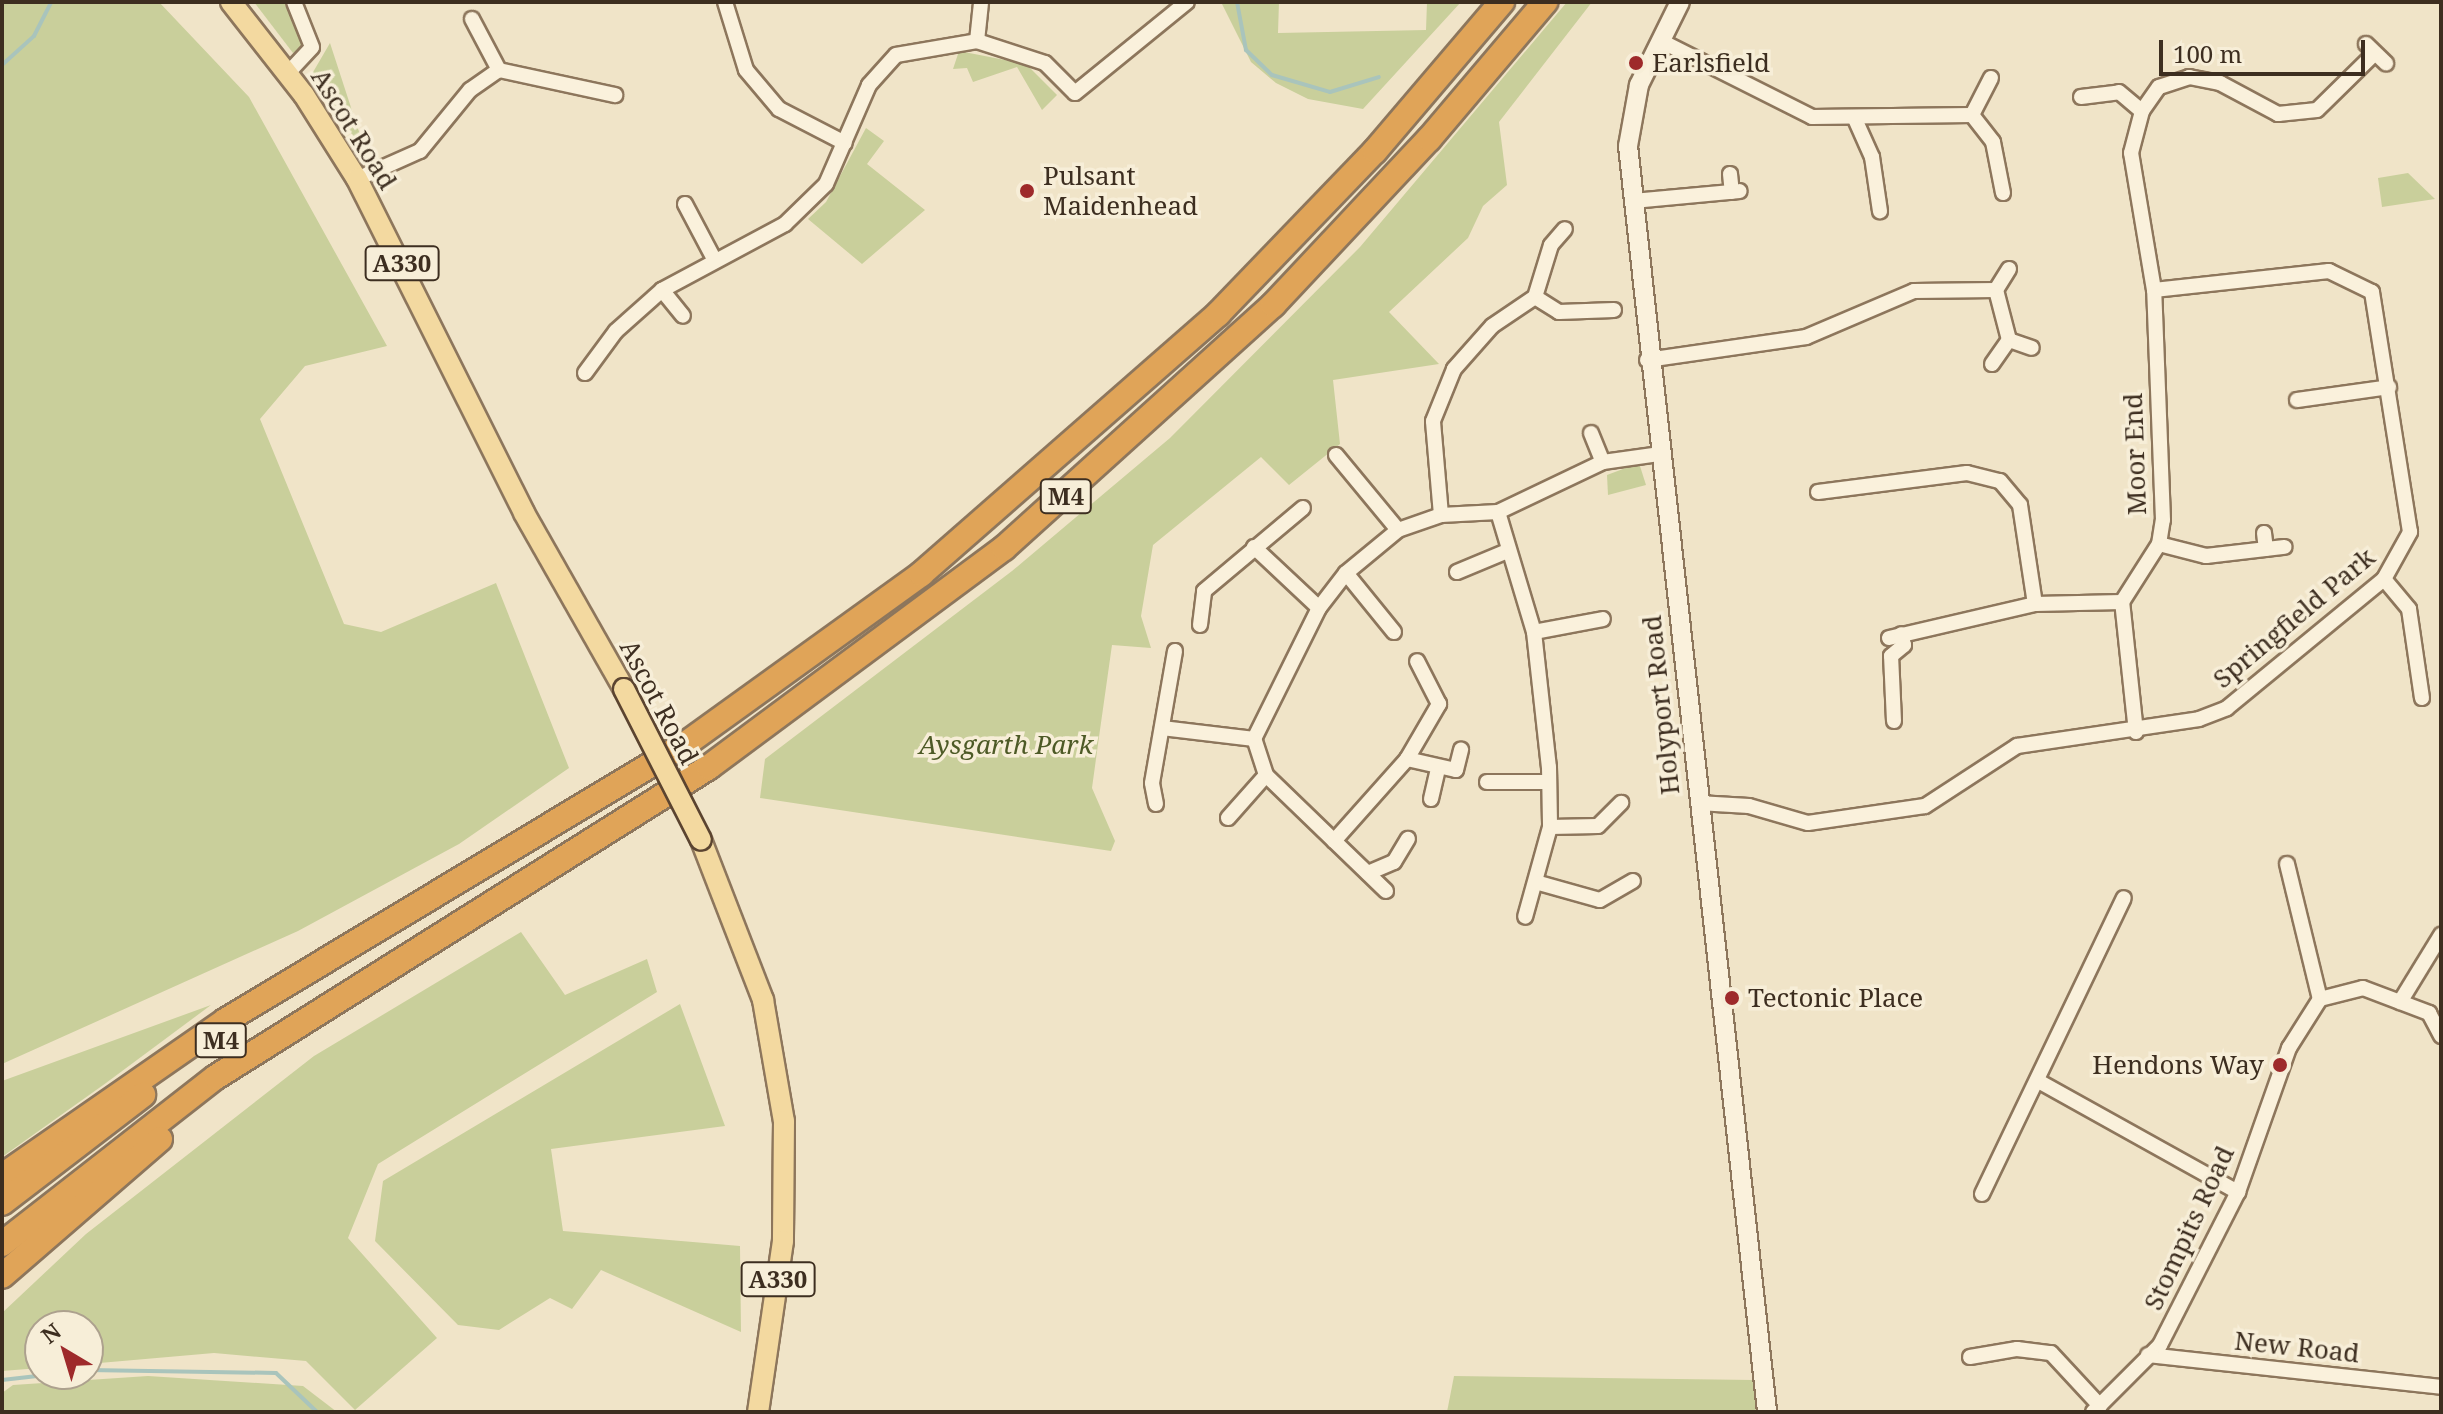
<!DOCTYPE html>
<html>
<head>
<meta charset="utf-8">
<style>
  body { margin:0 }
  #map { position:relative; width:2443px; height:1414px; overflow:hidden; background:#f0e4c8; font-family:"Noto Serif",serif }
  div>[style] { position:absolute }
  [style*='--x'] { left:calc(var(--x)*1px); top:calc(var(--y)*1px); width:calc(var(--w)*1px); rotate:calc(var(--a)*1deg) }
  .green>* { inset:0; background:#c9cf9b }
  .stream>* { height:4px; margin:-2px; padding:0 2px; transform-origin:2px; border-radius:2px; background:#a9c4bc }
  .roads { filter:drop-shadow(2px 0 #8d765c) drop-shadow(-2px 0 #8d765c) drop-shadow(0 2px #8d765c) drop-shadow(0 -2px #8d765c) }
  .street>* { height:14px; margin:-7px; padding:0 7px; transform-origin:7px; border-radius:7px; background:#faf1dc }
  .secondary>* { height:18px; margin:-9px; padding:0 9px; transform-origin:9px; border-radius:9px; background:#faf1dc }
  .primary>* { height:20px; margin:-10px; padding:0 10px; transform-origin:10px; border-radius:10px; background:#f3d9a0 }
  .highway>* { height:24px; margin:-12px; padding:0 12px; transform-origin:12px; border-radius:12px; background:#e0a458 }
  .bridges { filter:drop-shadow(2px 0 #5b4430) drop-shadow(-2px 0 #5b4430) drop-shadow(0 2px #5b4430) drop-shadow(0 -2px #5b4430) }
  .primary-bridge>* { height:20px; margin:-10px; padding:0 10px; transform-origin:10px; border-radius:10px; background:#f3d9a0 }
  .dots>* { width:22px; height:22px; translate:-50% -50%; box-sizing:border-box; border:4px solid #f7eed8; border-radius:50% }
  span { translate:-50% -50%; white-space:nowrap; text-align:center; line-height:1.15; -webkit-text-stroke:7px #f7eed8; paint-order:stroke }
  .shield-label span { padding:2px 6px; background:#f7eed8; border:2px solid; border-radius:6px; -webkit-text-stroke-width:0 }
  .shield-label { font-size:24px; color:#3d2e20; font-weight:700 }
  .poi-label { font-size:26px; color:#3d2e20 }
  .left { translate:0 -50%; text-align:left }
  .right { translate:-100% -50%; text-align:right }
  .street-label { font-size:26px; color:#3d2e20 }
  .park-label { font-size:26px; color:#4d5a26; font-style:italic }
  .frame { position:absolute; inset:0; border:4px solid #3d2e20; pointer-events:none }
  .north { position:absolute; left:24px; top:1310px; width:80px; height:80px; box-sizing:border-box; background:#f7eed8; border:2px solid #ada18e; border-radius:50%; rotate:322deg; font-size:22px; font-weight:700; line-height:32px; text-align:center; color:#3d2e20 }
  .north::after { content:''; display:block; margin:auto; width:28px; height:36px; background:#9e2a2b; clip-path:polygon(50% 0,100% 100%,50% 72%,0 100%) }
  .scale { position:absolute; left:2159px; top:40px; width:206px; height:36px; box-sizing:border-box; border:4px solid #3d2e20; border-top:0; padding-left:10px; font-size:24px; line-height:28px; white-space:nowrap; color:#3d2e20; -webkit-text-stroke:6px #f7eed8; paint-order:stroke }
</style>
</head>
<body>
<div id="map">
  <div class="green">
    <div style="clip-path:polygon(2px 2px,159px 2px,249px 97px,387px 346px,305px 366px,260px 419px,344px 624px,381px 632px,496px 583px,569px 768px,459px 844px,298px 931px,2px 1064px)"></div>
    <div style="clip-path:polygon(254px 2px,284px 2px,306px 45px,293px 53px)"></div>
    <div style="clip-path:polygon(1221px 2px,1279px 2px,1278px 33px,1426px 30px,1427px 2px,1461px 2px,1363px 109px,1308px 99px,1276px 83px,1251px 62px)"></div>
    <div style="clip-path:polygon(1567px 2px,1592px 2px,1499px 122px,1507px 185px,1483px 206px,1468px 238px,1389px 312px,1439px 364px,1333px 380px,1340px 444px,1289px 485px,1261px 457px,1153px 545px,1141px 616px,1151px 648px,1112px 645px,1099px 737px,1092px 788px,1115px 841px,1111px 851px,760px 798px,765px 759px,1012px 571px,1170px 438px,1360px 247px)"></div>
    <div style="clip-path:polygon(330px 43px,358px 129px,369px 156px,309px 79px)"></div>
    <div style="clip-path:polygon(959px 51px,1026px 64px,1057px 95px,1042px 110px,1017px 67px,973px 82px,967px 68px,953px 69px)"></div>
    <div style="clip-path:polygon(866px 128px,884px 141px,867px 164px,925px 210px,862px 264px,808px 219px,826px 202px)"></div>
    <div style="clip-path:polygon(2408px 173px,2435px 199px,2382px 207px,2378px 178px)"></div>
    <div style="clip-path:polygon(1639px 463px,1646px 485px,1608px 495px,1607px 475px)"></div>
    <div style="clip-path:polygon(521px 932px,565px 995px,647px 959px,657px 992px,378px 1164px,348px 1238px,437px 1338px,355px 1410px,306px 1361px,214px 1353px,88px 1364px,88px 1326px,40px 1326px,40px 1368px,2px 1371px,2px 1313px,86px 1234px,314px 1056px)"></div>
    <div style="clip-path:polygon(680px 1004px,725px 1126px,551px 1149px,563px 1231px,740px 1246px,741px 1332px,601px 1270px,572px 1309px,550px 1298px,499px 1330px,458px 1325px,375px 1241px,383px 1181px)"></div>
    <div style="clip-path:polygon(211px 1005px,106px 1083px,2px 1157px,2px 1081px)"></div>
    <div style="clip-path:polygon(148px 1376px,303px 1386px,337px 1412px,2px 1412px,2px 1393px,13px 1385px)"></div>
    <div style="clip-path:polygon(1454px 1376px,1753px 1380px,1756px 1412px,1447px 1412px)"></div>
  </div>
  <div class="stream">
    <div style="--x:1237;--y:2;--w:49;--a:79.4"></div>
    <div style="--x:1246;--y:50;--w:36;--a:44"></div>
    <div style="--x:1272;--y:75;--w:60;--a:16.3"></div>
    <div style="--x:1330;--y:92;--w:51;--a:-17"></div>
    <div style="--x:2;--y:65;--w:43;--a:-42.2"></div>
    <div style="--x:34;--y:36;--w:38;--a:-63"></div>
    <div style="--x:88;--y:1370;--w:188;--a:0.9"></div>
    <div style="--x:276;--y:1373;--w:57;--a:43.6"></div>
    <div style="--x:2;--y:1380;--w:53;--a:-6.5"></div>
  </div>
  <div class="roads">
    <div class="street">
      <div style="--x:725;--y:2;--w:71;--a:72.8"></div>
      <div style="--x:746;--y:70;--w:51;--a:49.8"></div>
      <div style="--x:779;--y:109;--w:74;--a:27.3"></div>
      <div style="--x:472;--y:19;--w:58;--a:62.1"></div>
      <div style="--x:977;--y:41;--w:39;--a:-84"></div>
      <div style="--x:1663;--y:42;--w:167;--a:26.7"></div>
      <div style="--x:1812;--y:117;--w:160;--a:-0.7"></div>
      <div style="--x:2366;--y:44;--w:28;--a:44"></div>
      <div style="--x:288;--y:73;--w:35;--a:-47"></div>
      <div style="--x:312;--y:47;--w:48;--a:-111.8"></div>
      <div style="--x:1991;--y:78;--w:42;--a:117.2"></div>
      <div style="--x:1972;--y:115;--w:34;--a:52"></div>
      <div style="--x:1993;--y:142;--w:52;--a:78.9"></div>
      <div style="--x:2081;--y:97;--w:38;--a:-7"></div>
      <div style="--x:2119;--y:92;--w:30;--a:40"></div>
      <div style="--x:1855;--y:119;--w:42;--a:65.9"></div>
      <div style="--x:1872;--y:157;--w:55;--a:81.6"></div>
      <div style="--x:1730;--y:174;--w:18;--a:84"></div>
      <div style="--x:357;--y:179;--w:69;--a:-24"></div>
      <div style="--x:420;--y:151;--w:79;--a:-50.7"></div>
      <div style="--x:470;--y:90;--w:35;--a:-35"></div>
      <div style="--x:499;--y:70;--w:119;--a:12.2"></div>
      <div style="--x:1633;--y:201;--w:107;--a:-5.3"></div>
      <div style="--x:685;--y:204;--w:60;--a:62.2"></div>
      <div style="--x:2009;--y:269;--w:25;--a:122"></div>
      <div style="--x:1996;--y:290;--w:52;--a:75.4"></div>
      <div style="--x:662;--y:290;--w:33;--a:51"></div>
      <div style="--x:1535;--y:297;--w:28;--a:32"></div>
      <div style="--x:1559;--y:312;--w:55;--a:-2.1"></div>
      <div style="--x:1647;--y:360;--w:161;--a:-8.2"></div>
      <div style="--x:1806;--y:337;--w:117;--a:-23.1"></div>
      <div style="--x:1914;--y:291;--w:82;--a:-0.7"></div>
      <div style="--x:1992;--y:364;--w:29;--a:-55"></div>
      <div style="--x:2009;--y:340;--w:24;--a:19"></div>
      <div style="--x:585;--y:373;--w:52;--a:-53.6"></div>
      <div style="--x:616;--y:331;--w:62;--a:-41.7"></div>
      <div style="--x:662;--y:290;--w:140;--a:-28.2"></div>
      <div style="--x:785;--y:224;--w:57;--a:-44.3"></div>
      <div style="--x:826;--y:184;--w:108;--a:-66.5"></div>
      <div style="--x:869;--y:85;--w:40;--a:-48"></div>
      <div style="--x:896;--y:55;--w:82;--a:-9.8"></div>
      <div style="--x:977;--y:41;--w:71;--a:17.9"></div>
      <div style="--x:1045;--y:63;--w:42;--a:45"></div>
      <div style="--x:1075;--y:93;--w:144;--a:-39.1"></div>
      <div style="--x:2297;--y:400;--w:93;--a:-8"></div>
      <div style="--x:1591;--y:433;--w:31;--a:68"></div>
      <div style="--x:1336;--y:455;--w:97;--a:50.4"></div>
      <div style="--x:1818;--y:492;--w:150;--a:-7.3"></div>
      <div style="--x:1967;--y:473;--w:34;--a:14"></div>
      <div style="--x:2000;--y:481;--w:31;--a:50"></div>
      <div style="--x:2020;--y:505;--w:100;--a:81.4"></div>
      <div style="--x:1498;--y:512;--w:125;--a:73.3"></div>
      <div style="--x:1534;--y:632;--w:136;--a:83.7"></div>
      <div style="--x:1549;--y:767;--w:60;--a:89"></div>
      <div style="--x:1550;--y:827;--w:93;--a:105.5"></div>
      <div style="--x:1441;--y:515;--w:94;--a:-94.9"></div>
      <div style="--x:1433;--y:421;--w:56;--a:-68"></div>
      <div style="--x:1454;--y:369;--w:57;--a:-48.5"></div>
      <div style="--x:1492;--y:326;--w:52;--a:-34"></div>
      <div style="--x:1535;--y:297;--w:54;--a:-72.9"></div>
      <div style="--x:1551;--y:245;--w:21;--a:-49"></div>
      <div style="--x:2264;--y:533;--w:16;--a:83"></div>
      <div style="--x:2159;--y:544;--w:49;--a:14.3"></div>
      <div style="--x:2206;--y:556;--w:79;--a:-6.6"></div>
      <div style="--x:1254;--y:547;--w:89;--a:43.2"></div>
      <div style="--x:1457;--y:572;--w:52;--a:-22.6"></div>
      <div style="--x:1346;--y:573;--w:76;--a:50.9"></div>
      <div style="--x:2384;--y:579;--w:39;--a:50"></div>
      <div style="--x:2409;--y:609;--w:90;--a:81.7"></div>
      <div style="--x:1200;--y:625;--w:34;--a:-83"></div>
      <div style="--x:1204;--y:591;--w:129;--a:-40"></div>
      <div style="--x:1534;--y:632;--w:70;--a:-10.7"></div>
      <div style="--x:1889;--y:638;--w:150;--a:-13.1"></div>
      <div style="--x:2035;--y:604;--w:87;--a:-1.3"></div>
      <div style="--x:1894;--y:721;--w:65;--a:-92.6"></div>
      <div style="--x:1891;--y:656;--w:17;--a:-40"></div>
      <div style="--x:1904;--y:645;--w:11;--a:-105"></div>
      <div style="--x:1162;--y:728;--w:93;--a:6.8"></div>
      <div style="--x:2136;--y:732;--w:131;--a:-96.1"></div>
      <div style="--x:2122;--y:602;--w:69;--a:-57.5"></div>
      <div style="--x:2159;--y:544;--w:24;--a:-81"></div>
      <div style="--x:2163;--y:520;--w:230;--a:-92.2"></div>
      <div style="--x:2154;--y:290;--w:139;--a:-99.5"></div>
      <div style="--x:2131;--y:153;--w:43;--a:-75.3"></div>
      <div style="--x:2142;--y:111;--w:29;--a:-55"></div>
      <div style="--x:2159;--y:87;--w:32;--a:-18"></div>
      <div style="--x:2189;--y:77;--w:32;--a:11"></div>
      <div style="--x:2220;--y:83;--w:66;--a:28.1"></div>
      <div style="--x:2278;--y:114;--w:39;--a:-6"></div>
      <div style="--x:2317;--y:110;--w:81;--a:-44.5"></div>
      <div style="--x:1407;--y:759;--w:50;--a:12.7"></div>
      <div style="--x:1456;--y:770;--w:21;--a:-76"></div>
      <div style="--x:1487;--y:782;--w:62;--a:0"></div>
      <div style="--x:1431;--y:799;--w:32;--a:-77"></div>
      <div style="--x:1698;--y:803;--w:51;--a:3.4"></div>
      <div style="--x:1749;--y:806;--w:61;--a:16.1"></div>
      <div style="--x:1808;--y:823;--w:118;--a:-8.3"></div>
      <div style="--x:1925;--y:806;--w:110;--a:-33.1"></div>
      <div style="--x:2017;--y:746;--w:184;--a:-8.4"></div>
      <div style="--x:2199;--y:719;--w:30;--a:-21"></div>
      <div style="--x:2227;--y:708;--w:203;--a:-39.4"></div>
      <div style="--x:2384;--y:579;--w:54;--a:-61"></div>
      <div style="--x:2410;--y:532;--w:243;--a:-99"></div>
      <div style="--x:2372;--y:292;--w:48;--a:-154"></div>
      <div style="--x:2329;--y:271;--w:176;--a:173.8"></div>
      <div style="--x:1156;--y:804;--w:21;--a:-101"></div>
      <div style="--x:1152;--y:783;--w:134;--a:-80.1"></div>
      <div style="--x:1228;--y:818;--w:57;--a:-48.5"></div>
      <div style="--x:1550;--y:827;--w:48;--a:-1.2"></div>
      <div style="--x:1598;--y:826;--w:33;--a:-45"></div>
      <div style="--x:1334;--y:841;--w:110;--a:-48.3"></div>
      <div style="--x:1407;--y:759;--w:64;--a:-59.8"></div>
      <div style="--x:1439;--y:704;--w:48;--a:-117.1"></div>
      <div style="--x:2287;--y:864;--w:139;--a:76.3"></div>
      <div style="--x:1368;--y:873;--w:28;--a:-23"></div>
      <div style="--x:1394;--y:862;--w:27;--a:-59"></div>
      <div style="--x:1539;--y:883;--w:63;--a:15.6"></div>
      <div style="--x:1600;--y:900;--w:38;--a:-30"></div>
      <div style="--x:1386;--y:891;--w:167;--a:-136"></div>
      <div style="--x:1266;--y:775;--w:38;--a:-108"></div>
      <div style="--x:1254;--y:739;--w:146;--a:-63.6"></div>
      <div style="--x:1319;--y:608;--w:44;--a:-52.4"></div>
      <div style="--x:1346;--y:573;--w:67;--a:-39.6"></div>
      <div style="--x:1398;--y:530;--w:46;--a:-19.2"></div>
      <div style="--x:1441;--y:515;--w:57;--a:-3"></div>
      <div style="--x:1498;--y:512;--w:116;--a:-25.5"></div>
      <div style="--x:1603;--y:462;--w:58;--a:-8"></div>
      <div style="--x:2400;--y:1002;--w:79;--a:-58.5"></div>
      <div style="--x:2040;--y:1082;--w:227;--a:29.1"></div>
      <div style="--x:1982;--y:1194;--w:328;--a:-64.4"></div>
      <div style="--x:2148;--y:1355;--w:295;--a:6.2"></div>
      <div style="--x:1970;--y:1357;--w:48;--a:-9.7"></div>
      <div style="--x:2017;--y:1349;--w:34;--a:7"></div>
      <div style="--x:2051;--y:1353;--w:72;--a:47.2"></div>
      <div style="--x:2093;--y:1412;--w:95;--a:-45"></div>
      <div style="--x:2160;--y:1345;--w:172;--a:-63"></div>
      <div style="--x:2238;--y:1192;--w:153;--a:-70.5"></div>
      <div style="--x:2289;--y:1048;--w:58;--a:-57.7"></div>
      <div style="--x:2320;--y:999;--w:44;--a:-14.3"></div>
      <div style="--x:2363;--y:988;--w:71;--a:20.7"></div>
      <div style="--x:2429;--y:1013;--w:26;--a:62"></div>
    </div>
    <div class="secondary">
      <div style="--x:1680;--y:2;--w:93;--a:116.3"></div>
      <div style="--x:1639;--y:85;--w:62;--a:100.2"></div>
      <div style="--x:1628;--y:146;--w:1274;--a:83.73"></div>
    </div>
    <div class="primary">
      <div style="--x:231;--y:2;--w:118;--a:51.9"></div>
      <div style="--x:304;--y:95;--w:99;--a:57.8"></div>
      <div style="--x:357;--y:179;--w:373;--a:63.4"></div>
      <div style="--x:524;--y:513;--w:202;--a:60.4"></div>
      <div style="--x:701;--y:840;--w:172;--a:68.8"></div>
      <div style="--x:763;--y:1000;--w:123;--a:80.2"></div>
      <div style="--x:784;--y:1121;--w:120;--a:90.5"></div>
      <div style="--x:783;--y:1241;--w:173;--a:98.3"></div>
    </div>
    <div class="highway">
      <div style="--x:2;--y:1176;--w:272;--a:-34.8"></div>
      <div style="--x:225;--y:1021;--w:539;--a:-31.04"></div>
      <div style="--x:687;--y:743;--w:289;--a:-35.8"></div>
      <div style="--x:921;--y:574;--w:395;--a:-41.2"></div>
      <div style="--x:1218;--y:314;--w:226;--a:-46.1"></div>
      <div style="--x:1375;--y:151;--w:196;--a:-49.6"></div>
      <div style="--x:2;--y:1203;--w:178;--a:-37.5"></div>
      <div style="--x:2;--y:1244;--w:271;--a:-38"></div>
      <div style="--x:216;--y:1077;--w:582;--a:-32.16"></div>
      <div style="--x:709;--y:767;--w:367;--a:-36.6"></div>
      <div style="--x:1004;--y:548;--w:363;--a:-42.1"></div>
      <div style="--x:1273;--y:305;--w:228;--a:-46.8"></div>
      <div style="--x:1429;--y:139;--w:180;--a:-49.7"></div>
      <div style="--x:2;--y:1276;--w:209;--a:-40.9"></div>
    </div>
  </div>
  <div class="bridges">
    <div class="primary-bridge">
      <div style="--x:624;--y:689;--w:169;--a:63"></div>
    </div>
  </div>
  <div class="dots">
    <div style="left:1636px;top:63px;background:#9e2a2b"></div>
    <div style="left:1027px;top:191px;background:#9e2a2b"></div>
    <div style="left:1732px;top:998px;background:#9e2a2b"></div>
    <div style="left:2280px;top:1065px;background:#9e2a2b"></div>
  </div>
  <div class="shield-label">
    <span style="left:402px;top:263px">A330</span>
    <span style="left:1066px;top:496px">M4</span>
    <span style="left:221px;top:1040px">M4</span>
    <span style="left:778px;top:1279px">A330</span>
  </div>
  <div class="poi-label">
    <span class="left" style="left:1652px;top:63px">Earlsfield</span>
    <span class="left" style="left:1043px;top:191px">Pulsant<br>Maidenhead</span>
    <span class="left" style="left:1748px;top:998px">Tectonic Place</span>
    <span class="right" style="left:2264px;top:1065px">Hendons Way</span>
  </div>
  <div class="street-label">
    <span style="left:354px;top:129px;rotate:58deg">Ascot Road</span>
    <span style="left:2135px;top:454px;rotate:-92deg">Moor End</span>
    <span style="left:2294px;top:618px;rotate:-40deg">Springfield Park</span>
    <span style="left:659px;top:702px;rotate:62deg">Ascot Road</span>
    <span style="left:1661px;top:705px;rotate:-96deg">Holyport Road</span>
    <span style="left:2189px;top:1228px;rotate:-65deg">Stompits Road</span>
    <span style="left:2297px;top:1347px;rotate:6deg">New Road</span>
  </div>
  <div class="park-label">
    <span style="left:1006px;top:745px">Aysgarth Park</span>
  </div>
  <div class="frame"></div>
  <div class="north">N</div>
  <div class="scale">100 m</div>
</div>
</body>
</html>
